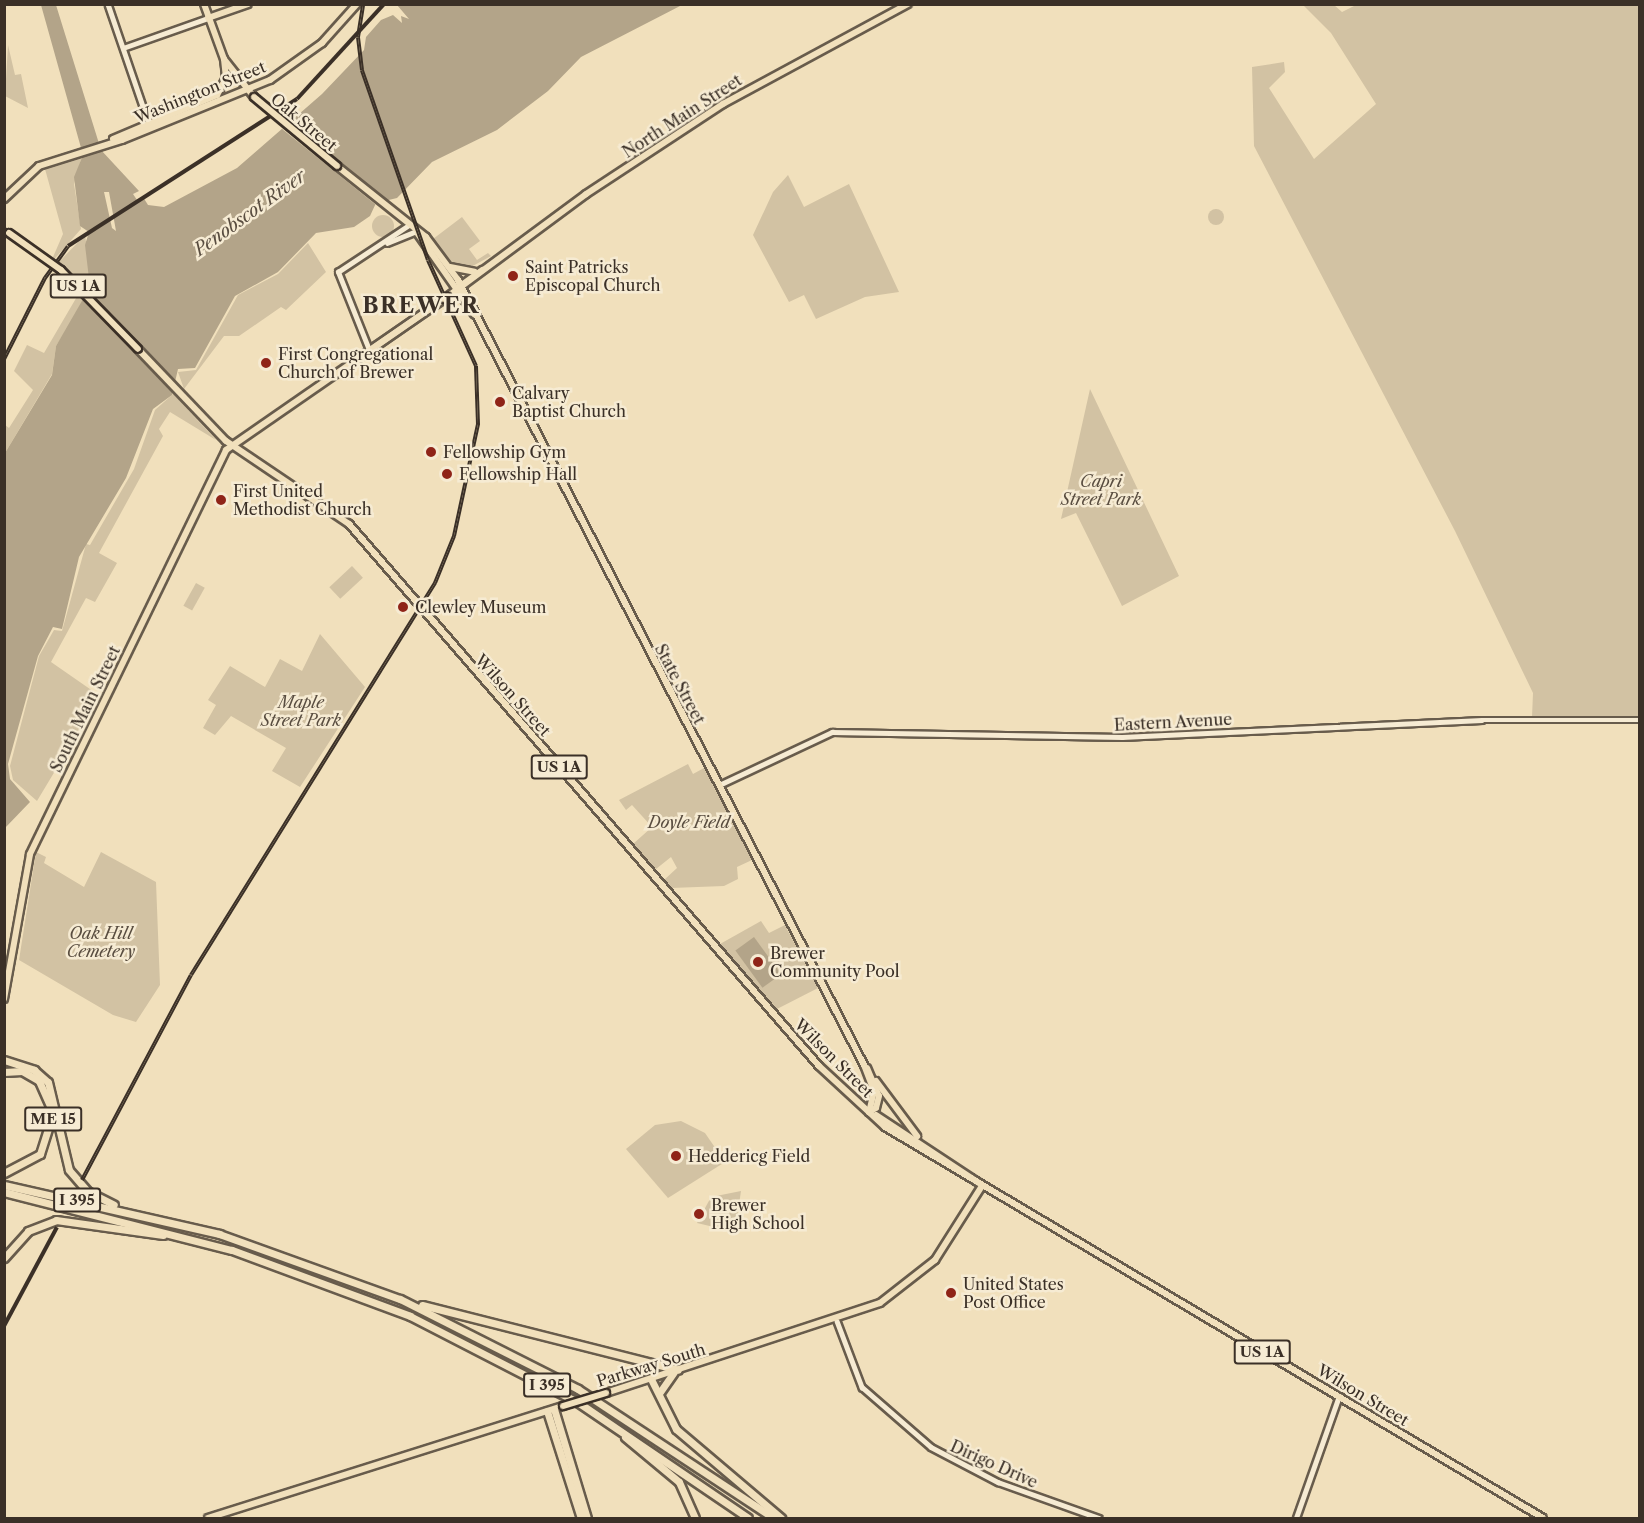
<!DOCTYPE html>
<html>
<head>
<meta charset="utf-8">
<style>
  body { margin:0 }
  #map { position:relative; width:1644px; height:1523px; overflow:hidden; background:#f1e0bc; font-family:"Libre Caslon Text",serif }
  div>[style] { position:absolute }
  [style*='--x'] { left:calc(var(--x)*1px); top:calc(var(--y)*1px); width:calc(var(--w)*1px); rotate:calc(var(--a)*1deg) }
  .green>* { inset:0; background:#d2c2a3; transform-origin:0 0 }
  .round { border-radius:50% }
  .water>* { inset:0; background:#b3a489; transform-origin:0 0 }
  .pier>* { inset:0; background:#f1e0bc; transform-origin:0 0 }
  .roads { filter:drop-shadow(2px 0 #685c4c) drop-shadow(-2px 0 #685c4c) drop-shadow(0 2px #685c4c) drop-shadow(0 -2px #685c4c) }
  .minor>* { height:4.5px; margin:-2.25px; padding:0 2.25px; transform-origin:2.25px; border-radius:2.25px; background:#f6ebd3 }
  .major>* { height:6px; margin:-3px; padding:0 3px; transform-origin:3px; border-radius:3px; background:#f1e0bc }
  .highway>* { height:7px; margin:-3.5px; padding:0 3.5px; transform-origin:3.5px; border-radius:3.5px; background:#f1e0bc }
  .rail>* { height:4px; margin-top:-2px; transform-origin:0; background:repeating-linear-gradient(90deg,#f6ebd3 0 4.5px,#3b3027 0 9px); box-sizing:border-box; border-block:2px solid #3b3027 }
  .bridges { filter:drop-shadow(2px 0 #3b3027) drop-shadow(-2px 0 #3b3027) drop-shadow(0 2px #3b3027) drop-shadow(0 -2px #3b3027) }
  .major-bridge>* { height:6px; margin:-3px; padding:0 3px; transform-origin:3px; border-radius:3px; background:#f1e0bc }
  .dots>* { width:16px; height:16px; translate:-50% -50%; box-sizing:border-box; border:3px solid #f6ebd3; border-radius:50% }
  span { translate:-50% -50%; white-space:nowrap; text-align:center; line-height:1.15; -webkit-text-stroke:5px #f6ebd3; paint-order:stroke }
  .shield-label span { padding:2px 4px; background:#f6ebd3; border:2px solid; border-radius:4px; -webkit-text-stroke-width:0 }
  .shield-label { font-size:15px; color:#3b3027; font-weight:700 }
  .street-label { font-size:16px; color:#3b3027 }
  .poi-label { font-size:16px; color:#3b3027 }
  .left { translate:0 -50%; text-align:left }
  .park-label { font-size:16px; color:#594d40; font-style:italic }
  .water-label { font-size:18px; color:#594d40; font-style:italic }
  .district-label { font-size:22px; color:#3b3027; font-weight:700; letter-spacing:1.5px }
  .frame { position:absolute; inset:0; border:6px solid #3b3027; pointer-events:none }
</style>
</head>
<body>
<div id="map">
  <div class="green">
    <div style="clip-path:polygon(1356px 5px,1639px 5px,1639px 717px,1532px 717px,1533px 693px,1455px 531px,1254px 146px,1252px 67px,1284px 62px,1285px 72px,1269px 88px,1314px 159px,1376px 104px,1331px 33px,1303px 5px,1334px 5px,1342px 12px)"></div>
    <div style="clip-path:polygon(8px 45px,15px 75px,21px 74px,28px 108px,5px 96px)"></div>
    <div style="clip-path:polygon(82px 156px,74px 184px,81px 229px,50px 264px,63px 234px,45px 169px)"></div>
    <div style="clip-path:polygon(788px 175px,804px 207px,849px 184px,899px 292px,865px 297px,816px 319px,804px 295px,789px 302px,753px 235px,773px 192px)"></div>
    <div class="round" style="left:1208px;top:209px;width:16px;height:16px"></div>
    <div class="round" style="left:372px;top:215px;width:22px;height:22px"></div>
    <div style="clip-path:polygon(462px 217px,480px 241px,469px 249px,477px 260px,488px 253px,491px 256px,469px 268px,453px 264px,433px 239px)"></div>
    <div style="clip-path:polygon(85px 235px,90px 269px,85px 300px,56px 346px,52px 374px,5px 453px,5px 425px,9px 428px,33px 390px,14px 371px,27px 345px,44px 353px,82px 288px,57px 264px)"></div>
    <div style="clip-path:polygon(308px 243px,326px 272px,286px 310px,281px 307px,239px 336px,224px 336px,184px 389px,178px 372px,196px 370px,238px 295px,278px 274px)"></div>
    <div style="clip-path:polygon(1090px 389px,1179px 576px,1122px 606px,1076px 513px,1061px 519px)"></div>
    <div style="clip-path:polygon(173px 394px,216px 440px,170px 412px,159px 429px,163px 436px,99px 553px,117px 563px,95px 602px,86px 598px,51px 662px,100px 696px,37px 801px,13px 780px,10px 766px,39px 656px,54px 630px,62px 631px,86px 544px,90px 545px,134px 469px,155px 410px)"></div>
    <div style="left:352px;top:566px;width:16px;height:31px;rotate:47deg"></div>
    <div style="left:196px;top:583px;width:10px;height:26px;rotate:29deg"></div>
    <div style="clip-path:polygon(320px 634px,365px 687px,300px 787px,272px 771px,286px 748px,231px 716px,215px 735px,203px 728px,216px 705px,208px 700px,230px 666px,265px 687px,280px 659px,302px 671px)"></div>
    <div style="clip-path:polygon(688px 764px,693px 774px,704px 768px,752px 860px,737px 867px,738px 879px,724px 886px,671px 888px,664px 880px,677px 868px,671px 857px,656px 869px,633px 844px,652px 827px,632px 805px,626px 810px,619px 800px)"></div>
    <div style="clip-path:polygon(36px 852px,46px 857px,44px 863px,84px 887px,101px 852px,156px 882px,160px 985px,136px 1022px,113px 1015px,19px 960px)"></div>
    <div style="clip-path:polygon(761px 921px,769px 933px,785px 925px,818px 988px,777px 1009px,720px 944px)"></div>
    <div style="clip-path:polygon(681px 1121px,705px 1133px,725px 1162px,668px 1198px,626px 1149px,655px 1125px)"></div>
    <div style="clip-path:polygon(741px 1191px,735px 1232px,697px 1223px,711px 1197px)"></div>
  </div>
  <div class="water">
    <div style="clip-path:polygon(evenodd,424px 4px,682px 5px,581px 57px,548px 91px,497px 130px,432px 162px,397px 198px,376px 203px,370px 216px,354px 227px,316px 233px,278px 272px,235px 296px,195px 368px,178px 369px,172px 395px,153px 409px,126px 478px,79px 557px,62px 629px,53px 627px,38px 656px,8px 764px,10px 779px,30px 802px,5px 828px,5px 453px,52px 375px,56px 346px,90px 287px,85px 245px,89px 232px,80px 226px,74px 177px,83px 155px,41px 5px,56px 5px,101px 150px,139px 191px,133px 194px,137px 200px,143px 197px,148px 205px,164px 207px,237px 168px,322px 94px,364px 50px,366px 37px,381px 20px,393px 15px,402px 23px,401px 16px,409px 19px,397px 5px,424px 4px,104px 192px,109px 192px,116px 231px,112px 228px,104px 192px)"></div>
    <div style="left:754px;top:937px;width:46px;height:23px;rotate:54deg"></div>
  </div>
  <div class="pier">
    <div style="left:286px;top:118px;width:132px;height:11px;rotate:39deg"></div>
    <div style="clip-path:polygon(86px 290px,180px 387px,175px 395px,83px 298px)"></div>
  </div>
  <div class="roads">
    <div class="minor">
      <div style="--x:108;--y:4;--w:127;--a:71.1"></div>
      <div style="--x:123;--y:48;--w:90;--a:-19.4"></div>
      <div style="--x:387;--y:243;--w:31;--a:-22"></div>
      <div style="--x:369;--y:350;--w:84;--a:-111.7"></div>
      <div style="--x:338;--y:272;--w:85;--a:-33.5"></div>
      <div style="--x:719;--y:785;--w:125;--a:-25.1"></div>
      <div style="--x:832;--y:732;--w:290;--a:1"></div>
      <div style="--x:1122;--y:737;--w:360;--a:-2.7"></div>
      <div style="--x:1482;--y:720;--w:158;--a:0"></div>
      <div style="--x:837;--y:1321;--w:71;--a:69.3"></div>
      <div style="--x:862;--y:1387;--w:91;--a:41"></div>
      <div style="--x:931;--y:1447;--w:76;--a:27.6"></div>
      <div style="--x:998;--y:1482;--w:107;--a:19.6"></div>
      <div style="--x:1296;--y:1518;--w:129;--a:-70.6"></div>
    </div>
    <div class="major">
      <div style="--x:204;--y:4;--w:59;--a:70"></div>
      <div style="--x:224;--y:59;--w:48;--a:51.7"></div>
      <div style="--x:208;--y:18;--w:42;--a:-19.3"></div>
      <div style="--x:113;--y:139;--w:113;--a:-22.9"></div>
      <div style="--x:217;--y:95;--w:19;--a:-62"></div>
      <div style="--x:226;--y:78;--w:19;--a:-96"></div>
      <div style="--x:337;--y:166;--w:114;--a:38.6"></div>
      <div style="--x:426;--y:237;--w:54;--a:53.3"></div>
      <div style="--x:458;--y:280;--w:884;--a:62.65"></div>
      <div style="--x:864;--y:1065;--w:28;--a:69"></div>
      <div style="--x:874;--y:1091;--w:22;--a:103"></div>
      <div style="--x:4;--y:199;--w:48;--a:-43.3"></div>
      <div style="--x:39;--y:166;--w:87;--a:-17.4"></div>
      <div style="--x:122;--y:140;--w:160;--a:-22.1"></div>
      <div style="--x:270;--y:80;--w:64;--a:-35.4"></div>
      <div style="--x:322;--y:43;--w:52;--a:-48.1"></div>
      <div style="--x:418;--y:234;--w:98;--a:55"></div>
      <div style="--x:450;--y:267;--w:25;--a:11"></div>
      <div style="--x:459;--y:287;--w:29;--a:-36"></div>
      <div style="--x:447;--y:297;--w:173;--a:-36.5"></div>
      <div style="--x:586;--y:194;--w:164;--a:-33.3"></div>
      <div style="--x:723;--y:104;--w:210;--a:-28.4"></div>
      <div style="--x:373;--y:348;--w:86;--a:-34.6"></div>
      <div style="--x:138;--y:349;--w:127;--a:46.3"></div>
      <div style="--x:226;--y:441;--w:148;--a:34"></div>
      <div style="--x:349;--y:524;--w:717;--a:49.07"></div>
      <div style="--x:819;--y:1066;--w:90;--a:42.7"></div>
      <div style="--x:885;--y:1127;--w:765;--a:30.72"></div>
      <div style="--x:4;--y:999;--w:147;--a:-79.8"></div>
      <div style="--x:30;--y:854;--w:449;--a:-64.1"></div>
      <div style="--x:226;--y:450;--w:249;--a:-34.7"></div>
      <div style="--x:867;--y:1068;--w:30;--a:67"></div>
      <div style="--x:879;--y:1096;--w:12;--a:104"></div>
      <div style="--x:876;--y:1108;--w:8;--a:150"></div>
      <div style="--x:876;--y:1081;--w:69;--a:53.3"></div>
      <div style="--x:876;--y:1115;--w:127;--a:33.4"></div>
      <div style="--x:606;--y:1393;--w:288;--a:-18.2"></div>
      <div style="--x:880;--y:1303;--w:70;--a:-38"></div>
      <div style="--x:935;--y:1260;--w:88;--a:-57.6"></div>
      <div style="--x:208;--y:1518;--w:372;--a:-17.5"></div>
    </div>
    <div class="highway">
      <div style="--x:4;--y:1060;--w:32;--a:18"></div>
      <div style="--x:34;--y:1070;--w:18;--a:41"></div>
      <div style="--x:48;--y:1082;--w:90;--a:76.6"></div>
      <div style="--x:69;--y:1170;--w:28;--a:49"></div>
      <div style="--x:87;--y:1191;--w:30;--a:27"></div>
      <div style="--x:4;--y:1072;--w:18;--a:-3"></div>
      <div style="--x:22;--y:1071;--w:20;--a:30"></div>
      <div style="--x:39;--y:1081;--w:35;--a:66"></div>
      <div style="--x:53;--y:1113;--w:43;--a:107.6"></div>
      <div style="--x:40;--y:1154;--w:41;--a:152.2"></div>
      <div style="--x:4;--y:1185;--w:221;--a:12.8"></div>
      <div style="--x:219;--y:1234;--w:192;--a:19.8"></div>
      <div style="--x:400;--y:1299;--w:199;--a:26.8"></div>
      <div style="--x:578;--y:1389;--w:235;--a:33.4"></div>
      <div style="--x:4;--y:1192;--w:235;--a:14.3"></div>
      <div style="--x:232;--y:1250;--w:190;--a:20.3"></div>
      <div style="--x:410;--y:1316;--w:190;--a:27.2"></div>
      <div style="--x:579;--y:1403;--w:204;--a:34.2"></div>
      <div style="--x:4;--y:1258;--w:36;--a:-48"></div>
      <div style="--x:28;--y:1231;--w:30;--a:-21"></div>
      <div style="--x:56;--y:1220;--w:108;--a:8"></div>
      <div style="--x:422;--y:1305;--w:264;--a:14.2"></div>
      <div style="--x:651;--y:1379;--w:56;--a:63.4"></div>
      <div style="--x:676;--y:1429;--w:138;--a:40.3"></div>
      <div style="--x:660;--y:1392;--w:24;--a:-55"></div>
      <div style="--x:554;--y:1409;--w:114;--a:73.2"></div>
      <div style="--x:547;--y:1411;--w:112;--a:72.4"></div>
      <div style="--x:625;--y:1437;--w:70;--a:39.8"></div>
      <div style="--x:679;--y:1482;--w:39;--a:66"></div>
    </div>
  </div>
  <div class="rail">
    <div style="--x:4;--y:359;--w:91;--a:-63.2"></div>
    <div style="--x:45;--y:278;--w:39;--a:-54"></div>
    <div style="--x:68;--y:246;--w:272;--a:-32.7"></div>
    <div style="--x:297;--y:99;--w:129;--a:-47.5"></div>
    <div style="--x:82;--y:1180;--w:232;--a:-62"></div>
    <div style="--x:191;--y:975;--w:462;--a:-58.1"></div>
    <div style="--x:435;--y:583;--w:51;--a:-68"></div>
    <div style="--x:454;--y:536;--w:115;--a:-77.9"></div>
    <div style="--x:478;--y:424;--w:58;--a:-92"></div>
    <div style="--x:476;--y:366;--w:116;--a:-114.4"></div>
    <div style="--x:428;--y:260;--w:201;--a:-109.2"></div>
    <div style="--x:362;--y:70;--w:33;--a:-97"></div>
    <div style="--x:358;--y:37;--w:33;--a:-81"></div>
    <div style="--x:4;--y:1326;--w:112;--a:-61.8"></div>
  </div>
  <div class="bridges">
    <div class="major-bridge">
      <div style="--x:254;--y:97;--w:108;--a:39.7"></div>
      <div style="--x:9;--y:233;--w:64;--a:35.4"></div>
      <div style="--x:61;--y:270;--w:110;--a:45.7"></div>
      <div style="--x:444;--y:299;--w:4;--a:-34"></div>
      <div style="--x:563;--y:1406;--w:45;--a:-16.8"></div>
    </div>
  </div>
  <div class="dots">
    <div style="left:513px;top:276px;background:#8f2418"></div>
    <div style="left:266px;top:363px;background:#8f2418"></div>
    <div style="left:500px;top:402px;background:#8f2418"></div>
    <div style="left:431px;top:452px;background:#8f2418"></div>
    <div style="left:447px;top:474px;background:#8f2418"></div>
    <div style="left:221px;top:500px;background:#8f2418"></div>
    <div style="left:403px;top:607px;background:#8f2418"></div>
    <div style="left:758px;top:962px;background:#8f2418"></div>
    <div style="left:676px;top:1156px;background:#8f2418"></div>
    <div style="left:699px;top:1214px;background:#8f2418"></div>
    <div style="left:951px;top:1293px;background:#8f2418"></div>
  </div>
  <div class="shield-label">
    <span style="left:78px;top:286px">US 1A</span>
    <span style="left:559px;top:767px">US 1A</span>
    <span style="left:53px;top:1119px">ME 15</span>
    <span style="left:77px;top:1200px">I 395</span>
    <span style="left:1262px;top:1352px">US 1A</span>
    <span style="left:547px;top:1385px">I 395</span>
  </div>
  <div class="street-label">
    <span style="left:200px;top:92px;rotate:-22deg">Washington Street</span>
    <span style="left:682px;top:116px;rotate:-33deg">North Main Street</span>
    <span style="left:304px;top:122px;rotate:40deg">Oak Street</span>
    <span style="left:680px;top:684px;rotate:62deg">State Street</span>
    <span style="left:513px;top:695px;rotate:48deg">Wilson Street</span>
    <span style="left:85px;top:709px;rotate:-64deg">South Main Street</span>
    <span style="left:1173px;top:722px;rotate:-3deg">Eastern Avenue</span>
    <span style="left:834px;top:1058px;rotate:45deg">Wilson Street</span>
    <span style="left:651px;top:1365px;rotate:-17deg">Parkway South</span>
    <span style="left:1363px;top:1395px;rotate:31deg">Wilson Street</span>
    <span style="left:994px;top:1464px;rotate:24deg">Dirigo Drive</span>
  </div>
  <div class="poi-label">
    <span class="left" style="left:525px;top:276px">Saint Patricks<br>Episcopal Church</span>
    <span class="left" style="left:278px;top:363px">First Congregational<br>Church of Brewer</span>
    <span class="left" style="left:512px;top:402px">Calvary<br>Baptist Church</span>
    <span class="left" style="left:443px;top:452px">Fellowship Gym</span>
    <span class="left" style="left:459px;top:474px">Fellowship Hall</span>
    <span class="left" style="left:233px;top:500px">First United<br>Methodist Church</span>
    <span class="left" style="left:415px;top:607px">Clewley Museum</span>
    <span class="left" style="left:770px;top:962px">Brewer<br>Community Pool</span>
    <span class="left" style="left:688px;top:1156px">Heddericg Field</span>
    <span class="left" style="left:711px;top:1214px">Brewer<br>High School</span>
    <span class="left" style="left:963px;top:1293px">United States<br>Post Office</span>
  </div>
  <div class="park-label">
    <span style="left:1101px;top:490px">Capri<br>Street Park</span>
    <span style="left:301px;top:711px">Maple<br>Street Park</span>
    <span style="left:689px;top:822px">Doyle Field</span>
    <span style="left:101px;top:942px">Oak Hill<br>Cemetery</span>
  </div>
  <div class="water-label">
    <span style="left:250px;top:213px;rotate:-36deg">Penobscot River</span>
  </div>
  <div class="district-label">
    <span style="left:421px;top:306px">BREWER</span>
  </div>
  <div class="frame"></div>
</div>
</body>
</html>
